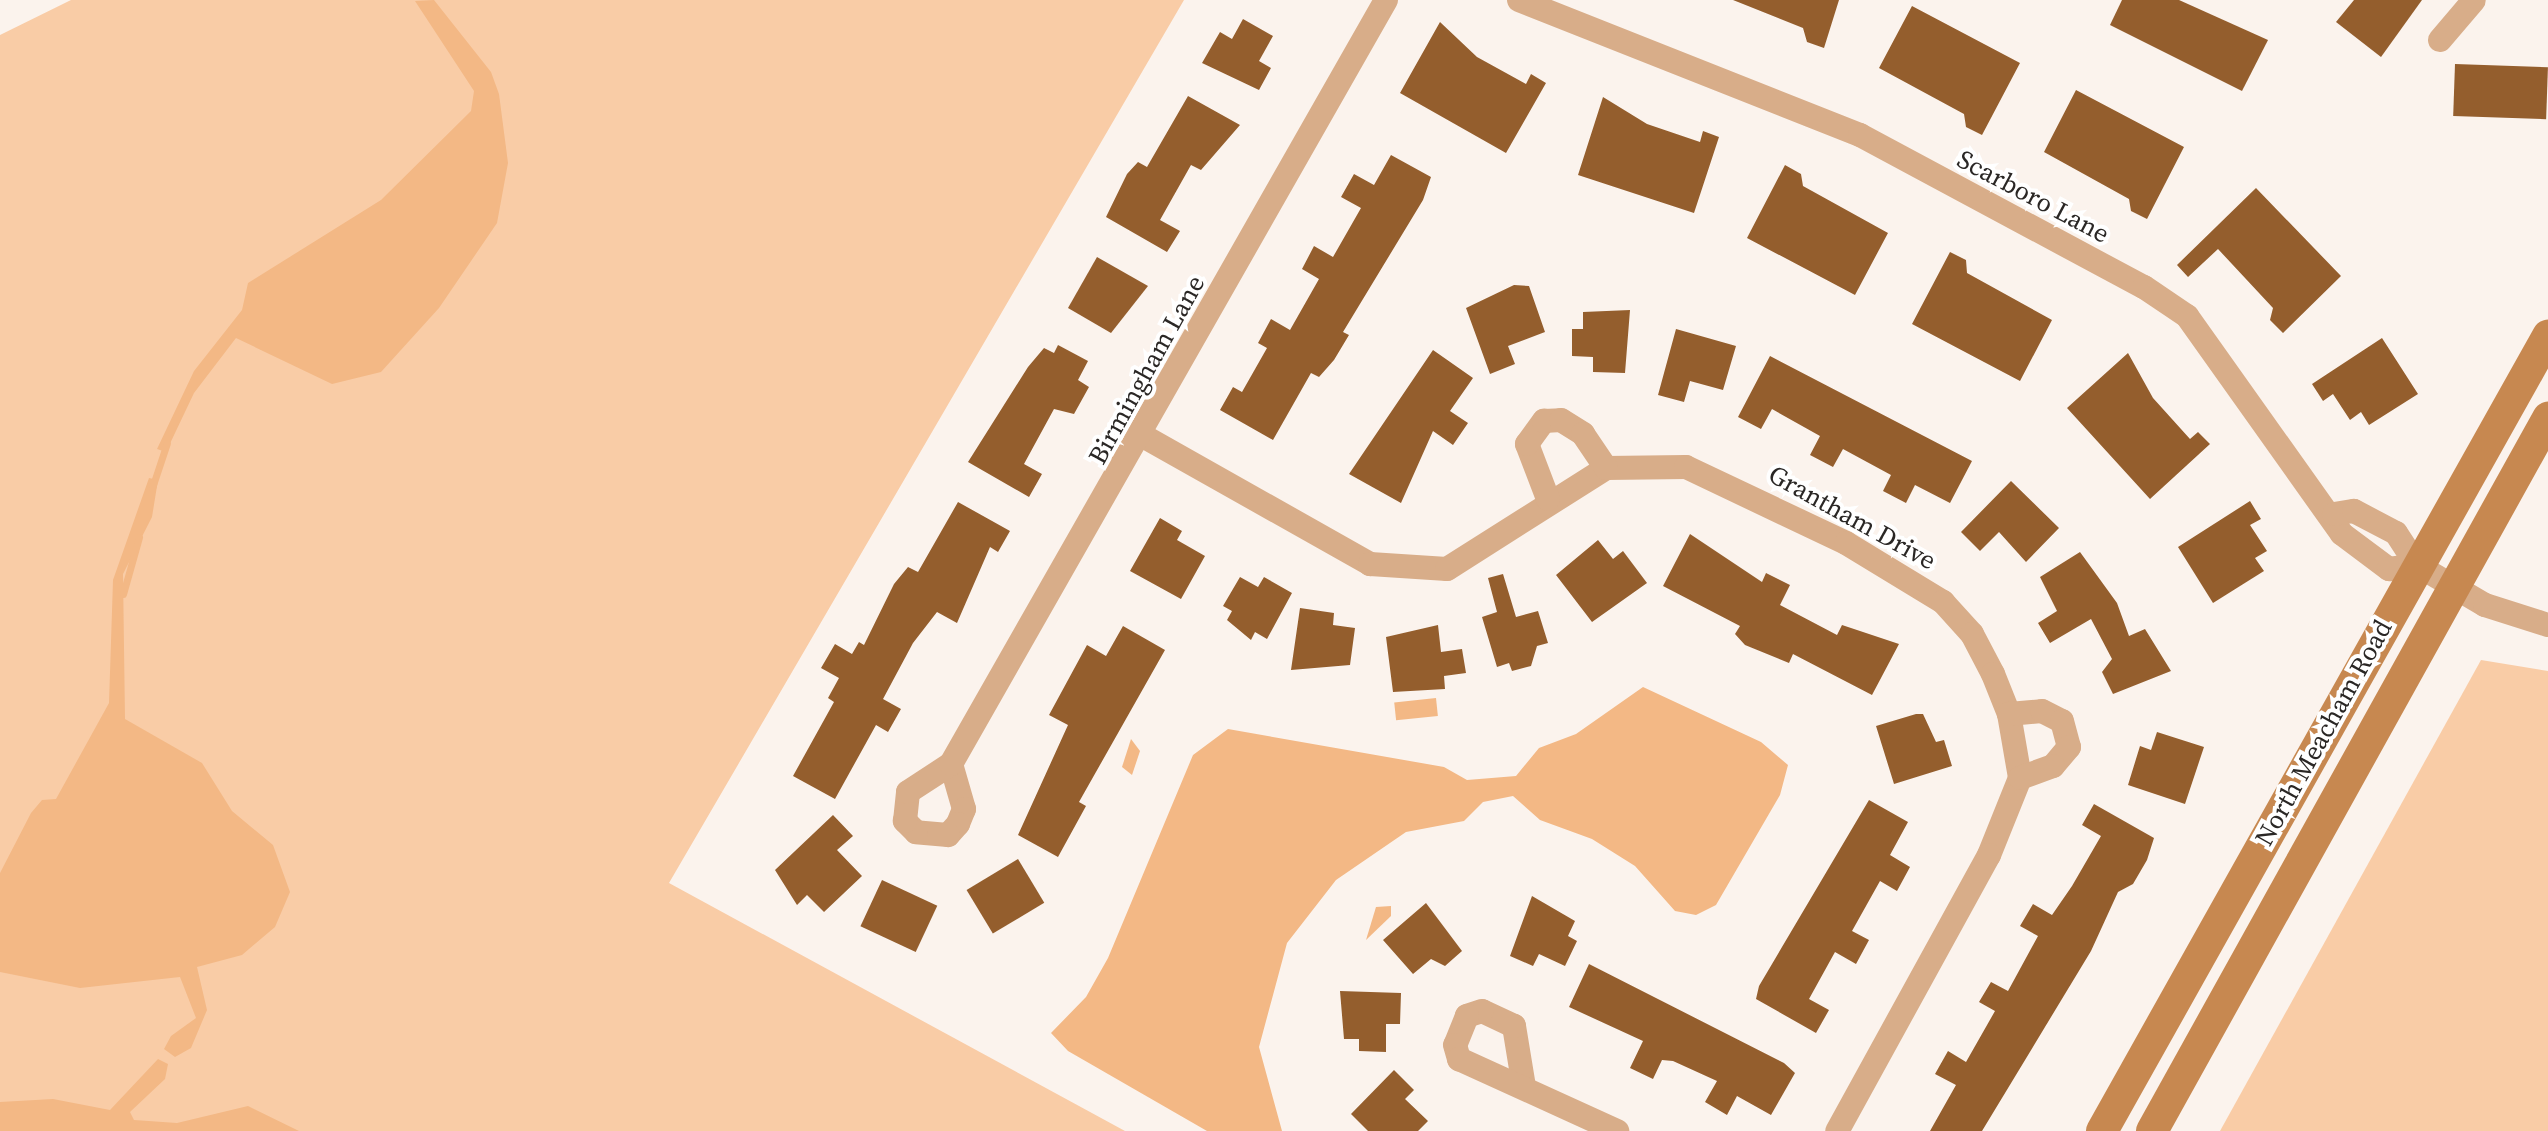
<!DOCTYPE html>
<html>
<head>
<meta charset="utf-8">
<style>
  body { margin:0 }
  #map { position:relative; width:2548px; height:1131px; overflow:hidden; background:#fbf3ed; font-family:"Source Serif 4",serif }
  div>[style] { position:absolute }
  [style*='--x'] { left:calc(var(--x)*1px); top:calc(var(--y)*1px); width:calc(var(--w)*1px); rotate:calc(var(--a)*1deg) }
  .green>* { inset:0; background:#f9cca6 }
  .water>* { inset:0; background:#f3b885; transform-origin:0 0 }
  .stream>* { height:7px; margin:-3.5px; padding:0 3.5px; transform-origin:3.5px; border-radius:3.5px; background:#f3b885 }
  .building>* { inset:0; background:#945e2d; transform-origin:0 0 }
  .street>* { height:24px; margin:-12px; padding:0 12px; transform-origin:12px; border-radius:12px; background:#d8ad89 }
  .secondary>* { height:32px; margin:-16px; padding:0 16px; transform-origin:16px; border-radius:16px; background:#c78850 }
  span { translate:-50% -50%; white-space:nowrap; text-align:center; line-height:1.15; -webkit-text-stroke:8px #fff; paint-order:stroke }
  .street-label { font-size:26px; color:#2a2725 }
</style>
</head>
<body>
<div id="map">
  <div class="green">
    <div style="clip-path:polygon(71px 0,1184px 0,669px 883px,1125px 1131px,0 1131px,0 35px)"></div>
    <div style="clip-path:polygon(2481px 660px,2548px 671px,2548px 1131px,2220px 1131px)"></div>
  </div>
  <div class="water">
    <div style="clip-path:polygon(434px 0,491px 72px,499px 94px,508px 163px,497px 223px,439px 308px,381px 372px,332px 384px,236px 338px,194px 393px,166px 452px,157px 449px,194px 371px,242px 310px,248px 283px,381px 200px,471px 111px,474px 91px,415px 1px)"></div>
    <div style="clip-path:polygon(149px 478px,158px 480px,152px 517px,123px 574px,125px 719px,202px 763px,232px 811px,273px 845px,290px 892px,275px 927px,242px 955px,197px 967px,207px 1010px,191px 1048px,175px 1057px,164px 1049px,171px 1036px,196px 1018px,180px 977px,80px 988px,0 972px,0 873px,31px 813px,42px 800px,56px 799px,109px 703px,113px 580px)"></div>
    <div style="clip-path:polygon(1643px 687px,1761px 742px,1788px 765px,1780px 795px,1716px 905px,1696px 915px,1675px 911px,1635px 866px,1592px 839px,1540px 820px,1513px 796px,1483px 802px,1464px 821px,1406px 832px,1336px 880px,1287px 943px,1259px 1047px,1282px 1131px,1207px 1131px,1068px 1051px,1051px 1033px,1086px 997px,1108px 958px,1193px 755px,1228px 729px,1444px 767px,1467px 780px,1516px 776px,1539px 748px,1576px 734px)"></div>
    <div style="left:1436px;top:698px;width:18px;height:42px;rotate:84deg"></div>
    <div style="clip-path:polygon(1131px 739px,1140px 751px,1132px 775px,1122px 767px)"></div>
    <div style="clip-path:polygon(1391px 906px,1391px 916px,1366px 940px,1376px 907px)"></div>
    <div style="clip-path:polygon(158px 1059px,168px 1064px,165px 1079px,130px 1112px,134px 1120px,177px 1123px,248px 1106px,299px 1131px,0 1131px,0 1102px,53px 1099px,110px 1110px)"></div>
  </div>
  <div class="stream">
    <div style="--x:152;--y:488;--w:47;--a:-71.6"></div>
    <div style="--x:123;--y:594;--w:59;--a:-74.3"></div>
  </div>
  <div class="building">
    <div style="clip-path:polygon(1733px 0,1839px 0,1824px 48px,1807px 42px,1803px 28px)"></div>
    <div style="clip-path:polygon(2122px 0,2179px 0,2268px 40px,2242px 91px,2110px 25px)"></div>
    <div style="clip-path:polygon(2354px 0,2422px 0,2381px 57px,2336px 22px)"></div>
    <div style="clip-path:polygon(1912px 6px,2020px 63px,1982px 135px,1966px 127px,1964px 114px,1879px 68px)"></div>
    <div style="clip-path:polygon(1243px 19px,1273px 36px,1259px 61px,1271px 68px,1259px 90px,1202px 63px,1220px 32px,1232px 39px)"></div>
    <div style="clip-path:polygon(1440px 22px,1477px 57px,1526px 84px,1531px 74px,1546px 83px,1506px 153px,1400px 93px)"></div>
    <div style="left:2455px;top:64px;width:93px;height:52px;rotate:2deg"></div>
    <div style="clip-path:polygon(2076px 90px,2184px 147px,2147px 219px,2131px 211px,2129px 199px,2044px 152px)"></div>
    <div style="clip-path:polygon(1188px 96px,1240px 125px,1201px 170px,1191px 165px,1160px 220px,1180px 231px,1167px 252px,1106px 217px,1127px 174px,1138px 162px,1147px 167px)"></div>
    <div style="clip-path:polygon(1603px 97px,1647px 124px,1700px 142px,1703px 131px,1719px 137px,1694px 213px,1578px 175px)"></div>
    <div style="clip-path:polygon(1391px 155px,1431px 177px,1423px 200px,1343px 332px,1349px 335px,1334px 360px,1319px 377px,1311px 373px,1273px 440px,1220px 410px,1233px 387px,1242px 392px,1267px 348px,1258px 343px,1271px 319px,1290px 330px,1319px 279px,1302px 269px,1314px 246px,1333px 257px,1361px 208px,1341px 197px,1354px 174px,1374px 185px)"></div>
    <div style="clip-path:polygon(1785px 165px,1801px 174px,1803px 186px,1888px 233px,1855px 295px,1747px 238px)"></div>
    <div style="clip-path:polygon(2256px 188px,2341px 276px,2283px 333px,2270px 320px,2273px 308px,2218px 249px,2188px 277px,2177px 265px)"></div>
    <div style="clip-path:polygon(1950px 252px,1966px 260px,1967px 273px,2052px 320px,2020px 381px,1912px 324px)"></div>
    <div style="clip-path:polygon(1097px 257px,1148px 286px,1111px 333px,1068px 308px)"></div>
    <div style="clip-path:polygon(1514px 285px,1529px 286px,1545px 332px,1508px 346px,1515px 364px,1490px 374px,1466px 308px)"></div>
    <div style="clip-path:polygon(1630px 310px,1625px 373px,1593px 372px,1593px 357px,1572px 356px,1572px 329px,1583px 329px,1583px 312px)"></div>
    <div style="clip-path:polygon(1676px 329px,1736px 346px,1723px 390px,1690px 381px,1684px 402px,1658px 395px)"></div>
    <div style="clip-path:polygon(2382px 338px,2418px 394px,2369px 425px,2361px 412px,2350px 420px,2333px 394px,2323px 401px,2312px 384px)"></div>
    <div style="clip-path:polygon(1058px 345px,1088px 361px,1078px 380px,1089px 387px,1074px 414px,1054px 409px,1024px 464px,1042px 474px,1029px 497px,968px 462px,1028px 367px,1044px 348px,1054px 353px)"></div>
    <div style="clip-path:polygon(1433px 350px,1473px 378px,1450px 411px,1468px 423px,1453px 445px,1433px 431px,1401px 503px,1349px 474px)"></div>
    <div style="clip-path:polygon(2128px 353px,2153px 398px,2190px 439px,2198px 432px,2210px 444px,2150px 499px,2067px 408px)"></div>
    <div style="clip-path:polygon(1770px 356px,1972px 461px,1950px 503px,1915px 485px,1906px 503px,1883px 491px,1891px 475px,1843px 449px,1833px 467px,1810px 455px,1820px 436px,1772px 409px,1761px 429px,1738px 417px)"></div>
    <div style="clip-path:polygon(2011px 481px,2059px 528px,2026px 562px,1999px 532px,1980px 551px,1961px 532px)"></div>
    <div style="clip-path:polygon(2250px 501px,2261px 519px,2250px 525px,2267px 551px,2255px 558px,2264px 571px,2213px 603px,2178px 547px)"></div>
    <div style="clip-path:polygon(958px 502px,1010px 531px,998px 552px,990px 547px,957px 623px,937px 612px,913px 643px,883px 699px,901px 709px,888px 732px,876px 725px,835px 799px,793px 776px,834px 702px,828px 698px,839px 678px,821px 668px,835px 644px,852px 654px,859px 642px,864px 645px,894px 584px,908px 567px,918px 572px)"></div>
    <div style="clip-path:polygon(1160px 518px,1182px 531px,1177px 540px,1205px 556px,1181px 599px,1130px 571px)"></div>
    <div style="clip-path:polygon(1690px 534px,1762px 582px,1766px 573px,1790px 585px,1780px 605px,1837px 635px,1842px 625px,1899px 644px,1872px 695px,1793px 654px,1789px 663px,1745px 645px,1735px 634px,1740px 626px,1663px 586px)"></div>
    <div style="clip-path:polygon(1598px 540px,1613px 559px,1623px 551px,1647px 583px,1592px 622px,1556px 575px)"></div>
    <div style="clip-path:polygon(2080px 552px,2117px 603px,2129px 636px,2145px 629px,2171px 671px,2113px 694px,2102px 672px,2112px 659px,2091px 619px,2050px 643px,2038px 623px,2057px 611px,2040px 577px)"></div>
    <div style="clip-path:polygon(1503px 574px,1516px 617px,1538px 611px,1548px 643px,1537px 646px,1531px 666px,1512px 671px,1509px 663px,1497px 667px,1482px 617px,1497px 612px,1488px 578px)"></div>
    <div style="clip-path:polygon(1240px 577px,1258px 587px,1264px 577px,1292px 593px,1267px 639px,1255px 632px,1251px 640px,1227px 620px,1232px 611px,1223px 606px)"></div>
    <div style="clip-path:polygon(1300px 608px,1334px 613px,1333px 625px,1355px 628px,1350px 665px,1291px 670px)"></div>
    <div style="clip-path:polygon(1438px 625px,1441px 652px,1462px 649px,1466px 673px,1444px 676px,1445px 689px,1393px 692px,1386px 637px)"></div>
    <div style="clip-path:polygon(1123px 626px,1165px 650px,1079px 802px,1086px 806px,1058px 857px,1018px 835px,1068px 725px,1049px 715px,1087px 645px,1106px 656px)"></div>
    <div style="clip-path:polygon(1916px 714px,1923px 714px,1936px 742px,1944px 740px,1952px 766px,1894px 784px,1876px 726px)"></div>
    <div style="clip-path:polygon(2157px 732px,2204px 747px,2185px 804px,2128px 785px,2140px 746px,2151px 750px)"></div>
    <div style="clip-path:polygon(1869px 800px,1908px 822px,1890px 855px,1910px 867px,1897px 891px,1880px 881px,1852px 931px,1869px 940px,1856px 964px,1835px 952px,1809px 999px,1829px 1010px,1816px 1033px,1756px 999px,1759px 986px)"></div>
    <div style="clip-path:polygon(2094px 804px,2154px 838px,2147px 860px,2133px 884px,2118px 892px,2091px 951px,1982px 1131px,1930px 1131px,1956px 1085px,1935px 1074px,1948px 1051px,1966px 1062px,1995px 1011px,1979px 1002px,1991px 982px,2008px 991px,2038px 936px,2020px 926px,2033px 904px,2052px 915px,2072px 886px,2101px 836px,2082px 825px)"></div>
    <div style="clip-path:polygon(833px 815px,853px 836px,837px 850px,862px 876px,824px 912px,807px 895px,797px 905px,775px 870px)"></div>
    <div style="left:1018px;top:859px;width:51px;height:60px;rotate:59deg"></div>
    <div style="left:882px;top:880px;width:61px;height:51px;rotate:25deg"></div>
    <div style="clip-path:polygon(1532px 896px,1575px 921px,1568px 936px,1577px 941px,1565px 966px,1539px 954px,1533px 966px,1510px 956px)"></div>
    <div style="clip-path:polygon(1426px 903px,1462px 951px,1445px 966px,1431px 959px,1413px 974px,1383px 940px)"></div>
    <div style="clip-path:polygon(1589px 964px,1784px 1063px,1795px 1073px,1771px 1115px,1737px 1096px,1727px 1115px,1705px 1102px,1717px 1081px,1673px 1061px,1662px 1060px,1653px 1079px,1630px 1068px,1643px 1041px,1569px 1007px)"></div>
    <div style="clip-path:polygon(1340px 991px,1401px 993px,1400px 1024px,1386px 1024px,1386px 1052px,1359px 1051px,1359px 1039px,1344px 1039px)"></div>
    <div style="clip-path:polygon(1394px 1070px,1414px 1090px,1405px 1099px,1428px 1121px,1418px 1131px,1368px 1131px,1351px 1114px)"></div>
  </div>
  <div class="street">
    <div style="--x:1519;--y:0;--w:367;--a:21.6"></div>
    <div style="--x:1860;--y:135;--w:322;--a:28.2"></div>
    <div style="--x:2144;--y:287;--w:52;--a:34"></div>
    <div style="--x:2187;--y:316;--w:267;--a:54.6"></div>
    <div style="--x:2342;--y:534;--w:59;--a:36.7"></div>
    <div style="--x:2389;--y:569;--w:28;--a:-8"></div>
    <div style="--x:2440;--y:40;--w:52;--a:-49.6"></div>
    <div style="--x:1143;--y:436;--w:261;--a:29.4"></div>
    <div style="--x:1370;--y:564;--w:77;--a:3.7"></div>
    <div style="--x:1447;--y:569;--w:188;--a:-32.4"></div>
    <div style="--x:1606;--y:468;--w:80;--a:-0.7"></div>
    <div style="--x:1686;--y:467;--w:177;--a:25.4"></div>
    <div style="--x:1846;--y:543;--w:114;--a:31.3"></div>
    <div style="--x:1943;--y:602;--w:43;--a:47.8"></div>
    <div style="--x:1972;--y:634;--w:45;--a:62.3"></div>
    <div style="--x:1993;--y:674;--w:43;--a:68.2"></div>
    <div style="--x:2009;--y:714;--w:65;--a:80.2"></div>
    <div style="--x:2020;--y:778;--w:83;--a:111.9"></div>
    <div style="--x:1989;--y:855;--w:315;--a:118.8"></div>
    <div style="--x:1548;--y:499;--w:59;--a:-110.9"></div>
    <div style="--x:1527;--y:444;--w:29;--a:-54"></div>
    <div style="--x:1544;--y:421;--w:17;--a:-3"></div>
    <div style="--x:1561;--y:420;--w:26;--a:32"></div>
    <div style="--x:1583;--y:434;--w:41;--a:55.9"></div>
    <div style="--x:2334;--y:514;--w:20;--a:-9"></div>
    <div style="--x:2354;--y:511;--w:47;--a:27.6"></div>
    <div style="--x:2396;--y:533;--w:38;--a:57"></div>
    <div style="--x:2417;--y:565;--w:79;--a:30.5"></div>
    <div style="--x:2485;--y:605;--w:66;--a:17.6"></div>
    <div style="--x:2009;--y:714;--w:33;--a:-5"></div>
    <div style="--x:2042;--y:711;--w:22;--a:27"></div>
    <div style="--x:2062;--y:721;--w:27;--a:75"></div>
    <div style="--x:2069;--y:747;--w:25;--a:130"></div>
    <div style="--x:2053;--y:766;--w:35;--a:160"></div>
    <div style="--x:951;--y:764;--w:47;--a:73.9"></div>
    <div style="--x:964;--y:809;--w:16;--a:112"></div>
    <div style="--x:958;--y:824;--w:15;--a:132"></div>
    <div style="--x:948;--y:835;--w:32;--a:-175"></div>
    <div style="--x:916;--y:832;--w:16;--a:-135"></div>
    <div style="--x:905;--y:821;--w:29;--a:-84"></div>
    <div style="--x:908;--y:792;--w:51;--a:-33.1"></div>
    <div style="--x:951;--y:764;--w:879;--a:-60.34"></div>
    <div style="--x:1524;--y:1087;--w:62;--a:-99.3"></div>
    <div style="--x:1514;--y:1026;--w:35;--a:-155"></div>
    <div style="--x:1482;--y:1011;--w:16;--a:162"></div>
    <div style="--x:1467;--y:1016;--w:31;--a:112"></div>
    <div style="--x:1455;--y:1045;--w:15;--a:74"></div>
    <div style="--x:1459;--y:1059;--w:174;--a:24.5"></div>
  </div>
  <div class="secondary">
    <div style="--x:2102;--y:1131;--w:912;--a:-60.71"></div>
    <div style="--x:2152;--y:1131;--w:816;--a:-60.95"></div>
  </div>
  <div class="street-label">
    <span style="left:2033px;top:197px;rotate:28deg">Scarboro Lane</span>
    <span style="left:1147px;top:370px;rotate:-61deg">Birmingham Lane</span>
    <span style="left:1852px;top:518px;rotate:29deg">Grantham Drive</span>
    <span style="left:2324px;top:733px;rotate:-61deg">North Meacham Road</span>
  </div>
</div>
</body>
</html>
